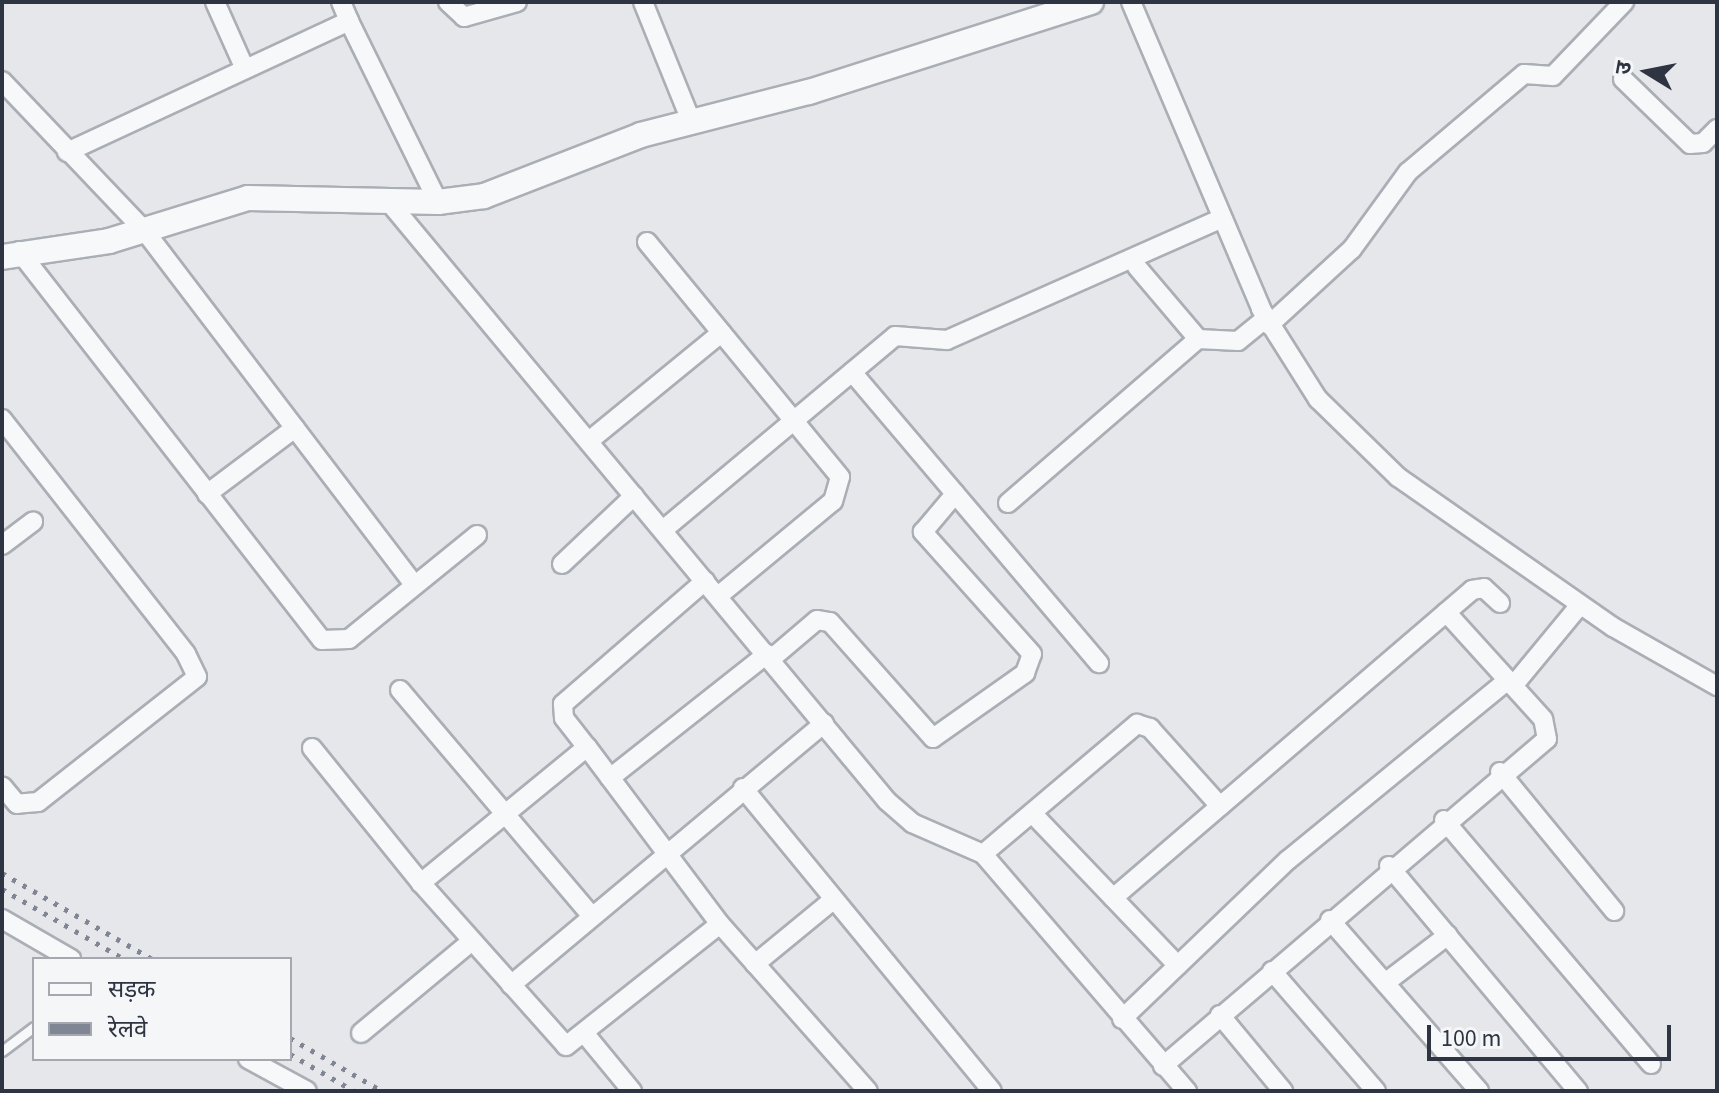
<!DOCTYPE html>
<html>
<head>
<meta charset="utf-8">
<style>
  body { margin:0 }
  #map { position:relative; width:1719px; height:1093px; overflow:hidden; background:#e5e7eb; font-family:"Source Sans 3","Noto Sans Devanagari",sans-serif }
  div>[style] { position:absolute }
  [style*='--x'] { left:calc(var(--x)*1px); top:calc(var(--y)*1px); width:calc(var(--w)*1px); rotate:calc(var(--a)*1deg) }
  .roads { filter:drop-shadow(2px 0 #aaaeb5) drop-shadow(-2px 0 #aaaeb5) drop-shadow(0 2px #aaaeb5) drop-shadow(0 -2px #aaaeb5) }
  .service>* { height:9px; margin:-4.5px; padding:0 4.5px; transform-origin:4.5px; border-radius:4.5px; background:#f7f8f9 }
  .minor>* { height:18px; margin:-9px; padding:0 9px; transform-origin:9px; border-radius:9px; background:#f7f8f9 }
  .tertiary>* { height:24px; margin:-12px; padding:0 12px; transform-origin:12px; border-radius:12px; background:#f7f8f9 }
  .rail>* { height:5px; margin-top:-2.5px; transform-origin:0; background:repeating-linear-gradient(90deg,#808693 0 4px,transparent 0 12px) }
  span { translate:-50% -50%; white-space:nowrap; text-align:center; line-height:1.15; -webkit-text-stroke:8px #f4f6f8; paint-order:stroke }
  .frame { position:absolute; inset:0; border:4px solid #2e3442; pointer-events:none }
  .legend { position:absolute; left:32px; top:957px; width:260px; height:104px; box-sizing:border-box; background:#f4f6f8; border:2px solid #a5a8af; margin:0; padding:10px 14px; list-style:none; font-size:24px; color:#2e3442 }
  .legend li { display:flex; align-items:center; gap:16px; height:40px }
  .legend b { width:40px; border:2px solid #a5a8af }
  .north { position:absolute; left:1607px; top:32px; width:80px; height:80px; -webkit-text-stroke:6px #f4f6f8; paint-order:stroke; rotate:280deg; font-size:22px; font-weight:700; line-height:32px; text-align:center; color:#2e3442 }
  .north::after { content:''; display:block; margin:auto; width:28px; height:36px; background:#2e3442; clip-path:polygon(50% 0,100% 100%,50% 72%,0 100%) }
  .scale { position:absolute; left:1427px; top:1025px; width:244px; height:36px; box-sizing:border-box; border:4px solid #2e3442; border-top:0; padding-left:10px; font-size:24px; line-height:28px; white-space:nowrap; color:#2e3442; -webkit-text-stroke:6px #f4f6f8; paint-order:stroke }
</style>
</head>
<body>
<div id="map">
  <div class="roads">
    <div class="service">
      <div style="--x:2;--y:1051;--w:40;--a:-37"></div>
    </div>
    <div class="minor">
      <div style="--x:215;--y:2;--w:73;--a:65.9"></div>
      <div style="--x:341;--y:2;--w:21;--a:67"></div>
      <div style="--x:448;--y:2;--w:22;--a:43"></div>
      <div style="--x:464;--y:17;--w:55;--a:-15.8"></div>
      <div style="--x:643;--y:2;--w:128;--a:68"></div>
      <div style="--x:1131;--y:2;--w:333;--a:67"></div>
      <div style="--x:1261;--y:309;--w:107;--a:57.7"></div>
      <div style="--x:1318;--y:399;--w:112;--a:44.3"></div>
      <div style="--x:1398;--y:477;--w:262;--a:34.9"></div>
      <div style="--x:1613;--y:627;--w:120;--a:29.6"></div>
      <div style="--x:1623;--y:79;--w:93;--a:44.1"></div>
      <div style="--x:1690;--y:144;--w:13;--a:-4"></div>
      <div style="--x:1703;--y:143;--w:20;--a:-45"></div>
      <div style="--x:2;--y:81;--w:206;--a:46.4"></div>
      <div style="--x:144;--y:230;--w:445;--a:52.7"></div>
      <div style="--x:67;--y:152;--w:311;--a:-24.9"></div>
      <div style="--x:349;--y:21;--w:202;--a:63.8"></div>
      <div style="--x:389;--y:202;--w:779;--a:50.26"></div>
      <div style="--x:887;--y:801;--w:33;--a:41"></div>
      <div style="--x:912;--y:823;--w:77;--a:23.6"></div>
      <div style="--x:983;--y:854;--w:313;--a:49.3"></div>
      <div style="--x:647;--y:242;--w:304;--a:50.6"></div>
      <div style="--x:840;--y:477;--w:25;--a:106"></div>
      <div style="--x:833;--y:501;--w:149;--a:140.4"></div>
      <div style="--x:19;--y:251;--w:493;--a:52.1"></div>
      <div style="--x:322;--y:640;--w:27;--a:-2"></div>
      <div style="--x:349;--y:639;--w:165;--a:-39.1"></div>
      <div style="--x:1137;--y:267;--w:94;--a:49.7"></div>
      <div style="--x:1269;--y:325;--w:113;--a:-42.5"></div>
      <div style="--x:1352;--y:249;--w:95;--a:-54"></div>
      <div style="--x:1408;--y:172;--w:152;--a:-40.2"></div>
      <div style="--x:1524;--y:74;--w:29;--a:4"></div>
      <div style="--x:1553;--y:76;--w:103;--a:-46.2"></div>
      <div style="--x:852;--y:372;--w:382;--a:49.7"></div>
      <div style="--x:2;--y:419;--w:298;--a:51.9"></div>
      <div style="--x:186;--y:654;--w:25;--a:64"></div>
      <div style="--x:197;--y:677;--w:202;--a:141.8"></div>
      <div style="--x:38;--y:802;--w:21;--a:175"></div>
      <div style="--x:17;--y:804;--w:23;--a:-130"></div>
      <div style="--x:589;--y:441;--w:171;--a:-39.3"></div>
      <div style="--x:207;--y:494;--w:110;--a:-36.9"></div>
      <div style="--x:1008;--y:503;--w:251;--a:-40.8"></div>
      <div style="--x:1198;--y:339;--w:40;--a:2.9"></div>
      <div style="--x:1238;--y:341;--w:36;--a:-39"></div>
      <div style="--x:663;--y:530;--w:302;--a:-39.9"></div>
      <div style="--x:895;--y:336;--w:52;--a:4.4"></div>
      <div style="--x:947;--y:340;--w:301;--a:-23.9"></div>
      <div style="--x:2;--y:545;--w:39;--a:-37"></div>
      <div style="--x:562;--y:564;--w:99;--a:-43.4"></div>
      <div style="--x:705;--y:581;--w:188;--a:139.1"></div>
      <div style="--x:563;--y:704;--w:14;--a:86"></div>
      <div style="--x:564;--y:718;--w:37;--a:52"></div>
      <div style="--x:587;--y:747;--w:215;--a:140.7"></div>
      <div style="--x:421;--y:883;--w:218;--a:48.3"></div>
      <div style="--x:566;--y:1046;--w:196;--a:-38.4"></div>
      <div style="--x:771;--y:659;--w:60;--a:-40.3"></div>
      <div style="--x:817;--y:620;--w:13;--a:9"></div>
      <div style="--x:830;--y:622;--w:155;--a:48.4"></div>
      <div style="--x:933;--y:738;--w:113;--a:-35.2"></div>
      <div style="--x:1025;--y:673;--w:20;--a:-70"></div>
      <div style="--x:1032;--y:654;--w:164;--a:-131.8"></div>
      <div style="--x:923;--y:532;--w:50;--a:-49.9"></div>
      <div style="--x:1513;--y:686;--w:105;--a:-50.4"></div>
      <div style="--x:400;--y:690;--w:295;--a:49.7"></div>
      <div style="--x:587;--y:747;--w:221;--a:53.1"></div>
      <div style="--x:720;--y:924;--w:223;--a:48.5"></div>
      <div style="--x:312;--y:748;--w:174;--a:51.1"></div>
      <div style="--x:1500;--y:772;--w:180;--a:50.6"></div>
      <div style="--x:610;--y:778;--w:200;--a:-38.3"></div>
      <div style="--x:743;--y:788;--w:392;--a:50.6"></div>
      <div style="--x:1032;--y:813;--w:211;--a:46.3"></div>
      <div style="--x:1444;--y:820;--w:320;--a:49.7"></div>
      <div style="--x:983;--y:854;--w:202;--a:-40.2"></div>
      <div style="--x:1137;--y:724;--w:14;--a:17"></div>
      <div style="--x:1150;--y:728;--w:105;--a:48.1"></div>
      <div style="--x:1389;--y:866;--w:294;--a:50"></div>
      <div style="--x:1113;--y:898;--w:473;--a:-40.6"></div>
      <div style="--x:1472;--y:590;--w:12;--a:-9"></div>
      <div style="--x:1484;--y:588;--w:22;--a:43"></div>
      <div style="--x:2;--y:919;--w:80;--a:30.1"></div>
      <div style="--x:1330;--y:920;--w:227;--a:48.9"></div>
      <div style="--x:755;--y:964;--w:102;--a:-39.4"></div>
      <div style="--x:1272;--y:971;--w:159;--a:49.1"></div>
      <div style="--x:1385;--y:983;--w:79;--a:-37.3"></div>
      <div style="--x:511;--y:985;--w:408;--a:-39.9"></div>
      <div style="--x:1220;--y:1015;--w:99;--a:50.3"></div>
      <div style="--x:1122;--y:1019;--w:230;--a:-43.8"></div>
      <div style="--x:1288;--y:860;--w:283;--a:-39.3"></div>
      <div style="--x:361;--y:1033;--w:144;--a:-39.7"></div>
      <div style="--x:585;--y:1034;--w:74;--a:50.5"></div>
      <div style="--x:248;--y:1059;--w:67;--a:28.5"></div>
      <div style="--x:1163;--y:1066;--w:504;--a:-40.42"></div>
      <div style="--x:1547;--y:739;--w:20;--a:-101"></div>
      <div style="--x:1543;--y:719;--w:144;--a:-132.2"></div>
    </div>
    <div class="tertiary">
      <div style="--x:2;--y:257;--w:108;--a:-8.5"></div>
      <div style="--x:109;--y:241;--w:145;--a:-17.2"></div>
      <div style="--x:248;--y:198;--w:190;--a:1.2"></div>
      <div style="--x:438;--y:202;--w:46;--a:-7.4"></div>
      <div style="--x:484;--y:196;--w:168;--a:-21.2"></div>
      <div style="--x:641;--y:135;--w:173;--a:-14.4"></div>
      <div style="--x:809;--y:92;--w:296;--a:-17.7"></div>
    </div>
  </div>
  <div class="rail">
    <div style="--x:2;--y:873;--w:173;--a:29.8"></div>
    <div style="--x:2;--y:889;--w:141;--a:29.8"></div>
    <div style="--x:290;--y:1038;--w:106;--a:29.9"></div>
    <div style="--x:290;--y:1054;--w:74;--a:30"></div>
  </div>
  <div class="frame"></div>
  <ul class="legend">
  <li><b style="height:10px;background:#f7f8f9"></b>सड़क</li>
  <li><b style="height:10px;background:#808693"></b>रेलवे</li>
  </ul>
  <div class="north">उ</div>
  <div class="scale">100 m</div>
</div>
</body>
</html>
